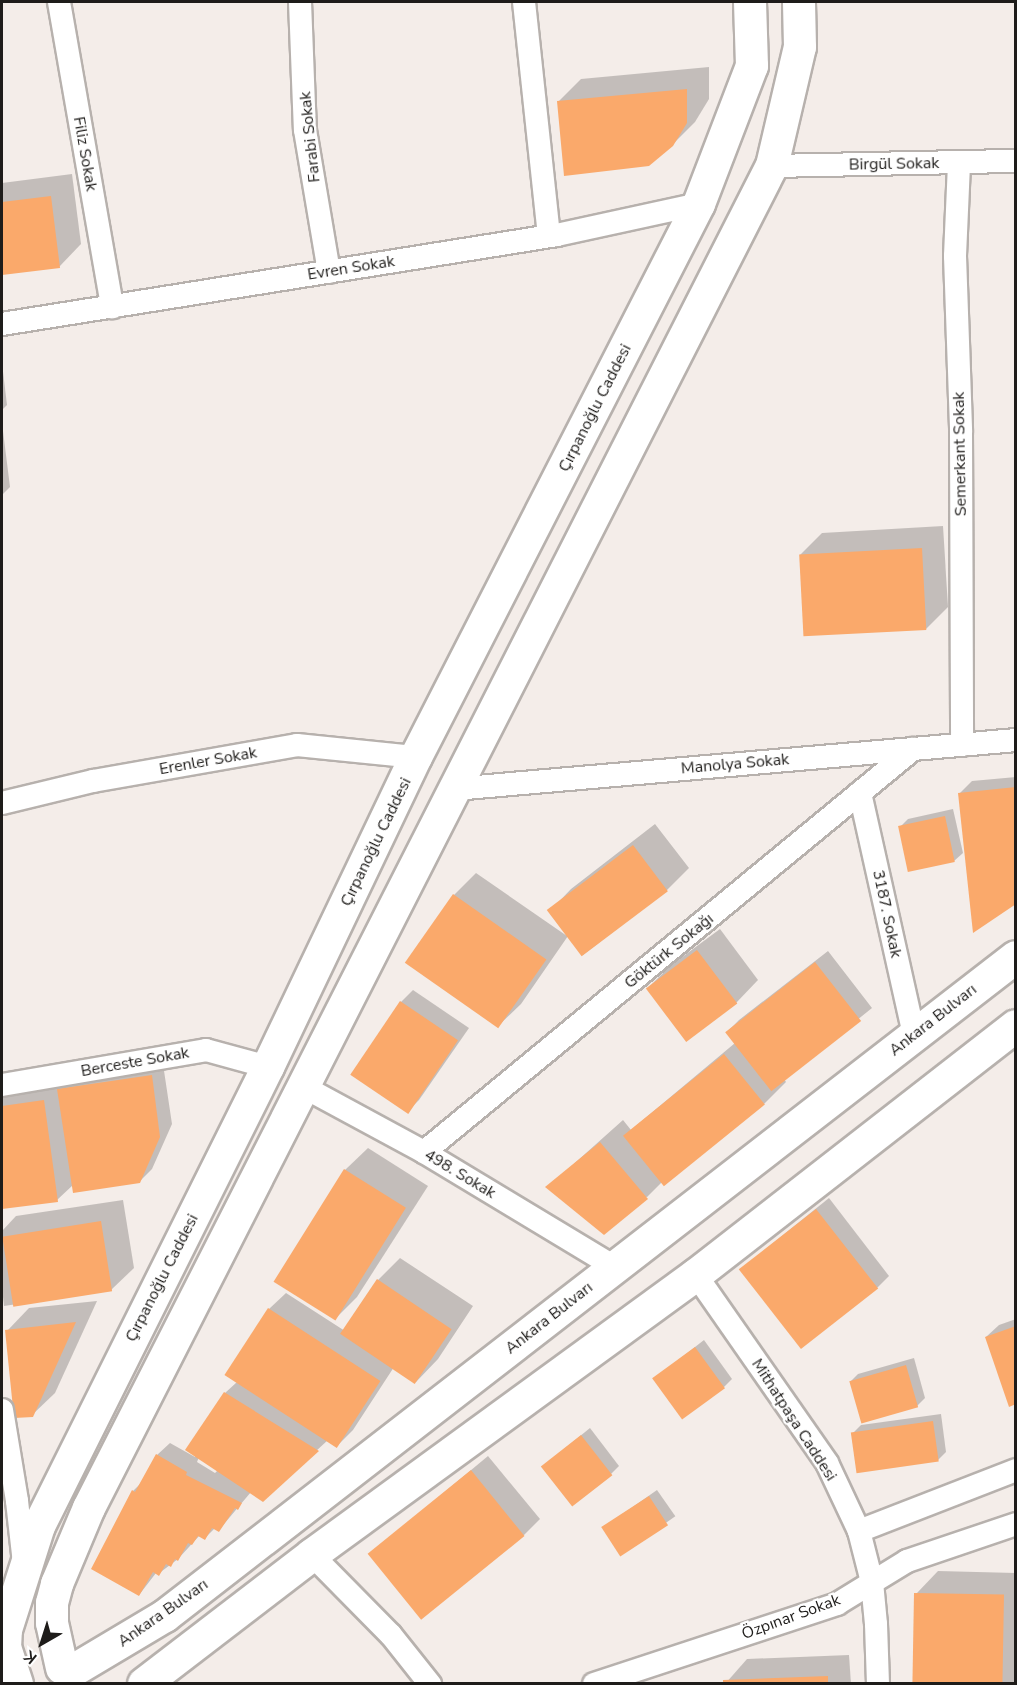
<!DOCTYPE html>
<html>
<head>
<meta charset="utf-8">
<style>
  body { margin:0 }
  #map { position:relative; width:1017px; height:1685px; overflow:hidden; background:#f4ede9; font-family:"Nunito Sans",sans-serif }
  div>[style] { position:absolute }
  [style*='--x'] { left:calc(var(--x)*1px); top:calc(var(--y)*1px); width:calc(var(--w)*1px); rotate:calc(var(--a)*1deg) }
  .shadow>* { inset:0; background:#0003; transform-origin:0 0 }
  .building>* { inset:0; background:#faa96b; transform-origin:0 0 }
  .roads { filter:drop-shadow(2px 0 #b7b1ad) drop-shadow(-2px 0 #b7b1ad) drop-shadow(0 2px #b7b1ad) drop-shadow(0 -2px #b7b1ad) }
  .minor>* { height:22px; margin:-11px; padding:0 11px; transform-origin:11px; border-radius:11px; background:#fff }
  .secondary>* { height:32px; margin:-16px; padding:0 16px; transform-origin:16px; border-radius:16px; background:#fff }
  span { translate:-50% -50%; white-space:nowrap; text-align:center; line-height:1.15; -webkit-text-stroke:4.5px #fff; paint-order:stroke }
  .street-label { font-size:16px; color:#1e1c1a }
  .frame { position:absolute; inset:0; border:3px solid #1e1c1a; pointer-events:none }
  .north { position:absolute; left:12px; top:1613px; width:60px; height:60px; -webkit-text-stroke:4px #fff; paint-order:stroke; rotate:219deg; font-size:16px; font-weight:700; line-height:24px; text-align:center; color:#1e1c1a }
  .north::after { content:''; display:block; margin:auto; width:21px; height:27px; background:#1e1c1a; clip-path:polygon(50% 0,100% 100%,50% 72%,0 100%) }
</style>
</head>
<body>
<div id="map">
  <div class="shadow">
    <div style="clip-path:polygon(709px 67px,709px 99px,695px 122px,672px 145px,559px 101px,581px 79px)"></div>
    <div style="clip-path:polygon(72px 174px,81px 244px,59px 267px,2px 274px,2px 183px)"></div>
    <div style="clip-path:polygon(2px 363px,7px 405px,2px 410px)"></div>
    <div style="clip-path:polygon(2px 423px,10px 487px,2px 495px)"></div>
    <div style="clip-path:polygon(943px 526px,948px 607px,926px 629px,800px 555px,822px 533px)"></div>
    <div style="clip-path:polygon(1016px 777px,1016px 902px,959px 794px,972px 781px)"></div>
    <div style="clip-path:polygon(953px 809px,963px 853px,954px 861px,900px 827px,908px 819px)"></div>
    <div style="clip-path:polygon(655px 824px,689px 868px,667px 890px,583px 955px,568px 936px,521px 1004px,498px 1026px,454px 895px,476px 873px,567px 936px,549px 912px,571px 889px)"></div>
    <div style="clip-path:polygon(720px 929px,758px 980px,736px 1003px,648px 988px,670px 966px)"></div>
    <div style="clip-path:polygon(828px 951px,872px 1008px,784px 1079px,786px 1082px,764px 1104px,662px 1182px,647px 1197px,548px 1187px,623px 1120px,631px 1130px,735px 1043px,727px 1032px,739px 1020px)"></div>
    <div style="clip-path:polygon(413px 990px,469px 1028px,419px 1100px,407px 1112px,401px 1002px)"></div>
    <div style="clip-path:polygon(163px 1064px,172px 1124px,152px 1169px,140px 1181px,73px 1185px,57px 1200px,2px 1208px,2px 1088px)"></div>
    <div style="clip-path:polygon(368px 1148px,428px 1186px,357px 1297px,335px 1319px,345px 1170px)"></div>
    <div style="clip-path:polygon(829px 1198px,889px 1276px,877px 1288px,741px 1269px)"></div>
    <div style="clip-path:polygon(123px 1200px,134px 1268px,111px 1290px,4px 1306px,2px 1288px,2px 1231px,16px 1216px)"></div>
    <div style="clip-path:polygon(evenodd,400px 1258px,473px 1306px,438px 1359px,416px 1382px,394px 1367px,353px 1430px,337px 1446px,328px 1440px,263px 1500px,251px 1492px,219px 1530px,215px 1528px,205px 1538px,200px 1535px,178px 1559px,158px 1574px,156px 1573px,139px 1595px,133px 1491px,142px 1482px,157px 1455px,170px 1443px,195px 1457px,225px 1393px,237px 1382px,227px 1376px,269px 1309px,286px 1293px,345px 1331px,378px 1280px,400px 1258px,199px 1457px,218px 1470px,215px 1473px,197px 1462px,199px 1457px)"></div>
    <div style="clip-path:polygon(97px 1301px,55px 1393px,32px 1415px,7px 1331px,29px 1308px)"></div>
    <div style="clip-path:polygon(1016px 1319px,1016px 1403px,986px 1337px,999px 1325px)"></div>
    <div style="clip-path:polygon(704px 1340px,732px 1379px,724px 1387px,654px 1379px)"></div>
    <div style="clip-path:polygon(914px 1358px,925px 1398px,917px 1406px,850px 1382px,858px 1374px)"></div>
    <div style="clip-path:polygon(941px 1414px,946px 1452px,938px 1460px,853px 1433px,861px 1425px)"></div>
    <div style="clip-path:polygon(590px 1428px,619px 1466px,611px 1474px,543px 1466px)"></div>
    <div style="clip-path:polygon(488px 1456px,540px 1519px,524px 1535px,370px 1554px)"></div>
    <div style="left:657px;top:1490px;width:32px;height:66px;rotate:55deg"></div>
    <div style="clip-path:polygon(938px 1571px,1016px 1573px,1016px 1680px,1012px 1684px,914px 1684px,916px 1594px)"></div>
    <div style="clip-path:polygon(849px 1655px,851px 1684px,725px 1684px,747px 1659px)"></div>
  </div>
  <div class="building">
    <div style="clip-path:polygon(687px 89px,687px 123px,673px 146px,649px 166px,564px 176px,557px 101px)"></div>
    <div style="clip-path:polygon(51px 196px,60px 268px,2px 275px,2px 202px)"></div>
    <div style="left:922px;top:548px;width:82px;height:123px;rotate:87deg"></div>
    <div style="clip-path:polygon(1016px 787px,1016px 904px,973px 933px,958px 793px)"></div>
    <div style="left:945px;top:816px;width:47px;height:48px;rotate:78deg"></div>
    <div style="left:633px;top:845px;width:58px;height:108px;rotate:53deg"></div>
    <div style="left:453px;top:894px;width:114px;height:84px;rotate:35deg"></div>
    <div style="left:697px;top:950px;width:67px;height:64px;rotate:53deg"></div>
    <div style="left:815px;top:962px;width:75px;height:114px;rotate:52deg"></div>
    <div style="left:400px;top:1001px;width:70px;height:89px;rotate:34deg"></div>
    <div style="left:724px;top:1054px;width:65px;height:130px;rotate:51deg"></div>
    <div style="clip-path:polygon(152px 1075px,160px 1137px,140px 1183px,73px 1193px,57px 1089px)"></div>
    <div style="clip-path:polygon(44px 1100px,58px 1202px,2px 1209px,2px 1106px)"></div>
    <div style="clip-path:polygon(600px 1142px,648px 1199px,604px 1235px,545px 1187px)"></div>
    <div style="left:344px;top:1169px;width:73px;height:133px;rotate:32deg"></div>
    <div style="left:816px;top:1209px;width:101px;height:98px;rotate:52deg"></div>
    <div style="left:101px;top:1221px;width:71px;height:100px;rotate:81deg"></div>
    <div style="left:377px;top:1279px;width:90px;height:66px;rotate:34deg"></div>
    <div style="left:268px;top:1308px;width:134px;height:80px;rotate:33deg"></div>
    <div style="clip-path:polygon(76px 1322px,33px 1417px,14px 1418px,5px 1330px)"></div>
    <div style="clip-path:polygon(1016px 1326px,1016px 1404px,1009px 1407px,985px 1337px)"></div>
    <div style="left:695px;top:1347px;width:51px;height:53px;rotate:54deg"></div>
    <div style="left:906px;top:1365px;width:44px;height:59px;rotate:74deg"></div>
    <div style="clip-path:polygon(224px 1392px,319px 1451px,263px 1502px,185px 1450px)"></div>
    <div style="left:933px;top:1421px;width:41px;height:83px;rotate:82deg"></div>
    <div style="left:581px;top:1435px;width:51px;height:51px;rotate:52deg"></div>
    <div style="clip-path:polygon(156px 1454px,187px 1472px,186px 1475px,242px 1503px,238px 1510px,235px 1508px,219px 1532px,212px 1528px,205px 1540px,198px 1536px,192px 1545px,188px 1543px,178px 1561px,175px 1559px,171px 1567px,166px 1564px,159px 1576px,153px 1572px,139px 1596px,91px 1569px,132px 1490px,135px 1492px)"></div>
    <div style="left:471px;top:1470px;width:85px;height:133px;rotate:51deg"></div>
    <div style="left:649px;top:1496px;width:35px;height:57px;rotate:57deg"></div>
    <div style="left:914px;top:1593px;width:90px;height:91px;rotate:1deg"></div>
    <div style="clip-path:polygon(828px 1676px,828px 1684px,723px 1684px,723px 1680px)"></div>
  </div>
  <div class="roads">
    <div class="minor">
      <div style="--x:59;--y:2;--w:310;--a:80.1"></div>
      <div style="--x:300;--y:2;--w:128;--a:87.8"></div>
      <div style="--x:305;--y:130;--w:144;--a:80.4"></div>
      <div style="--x:524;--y:2;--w:235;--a:83.9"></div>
      <div style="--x:959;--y:164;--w:92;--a:92.5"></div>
      <div style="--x:955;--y:256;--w:176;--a:88"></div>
      <div style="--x:961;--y:432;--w:313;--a:89.8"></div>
      <div style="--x:772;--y:166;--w:244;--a:-1.2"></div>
      <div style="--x:2;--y:324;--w:562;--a:-9.11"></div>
      <div style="--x:557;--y:235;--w:145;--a:-12.3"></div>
      <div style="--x:454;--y:789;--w:564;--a:-4.98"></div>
      <div style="--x:860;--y:793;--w:248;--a:77.4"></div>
      <div style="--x:2;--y:803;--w:94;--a:-13.6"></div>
      <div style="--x:93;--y:781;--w:207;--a:-10"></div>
      <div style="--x:297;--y:745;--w:120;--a:5.8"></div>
      <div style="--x:2;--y:1085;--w:207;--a:-9.7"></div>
      <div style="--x:206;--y:1050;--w:64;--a:15.3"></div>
      <div style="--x:302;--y:1086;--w:139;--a:28.4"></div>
      <div style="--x:424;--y:1152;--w:223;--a:31.1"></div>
      <div style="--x:424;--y:1152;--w:634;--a:-39.49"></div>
      <div style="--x:696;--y:1275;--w:229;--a:55.1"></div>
      <div style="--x:827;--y:1463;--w:75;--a:64.8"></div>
      <div style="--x:859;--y:1531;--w:53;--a:75.7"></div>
      <div style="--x:872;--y:1582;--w:42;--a:84.6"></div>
      <div style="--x:876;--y:1624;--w:60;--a:88.1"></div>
      <div style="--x:2;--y:1410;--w:92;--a:80.6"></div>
      <div style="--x:17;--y:1501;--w:62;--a:83.6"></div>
      <div style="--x:859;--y:1531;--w:168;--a:-21.2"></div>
      <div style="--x:312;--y:1555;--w:112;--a:45.4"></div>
      <div style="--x:391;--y:1635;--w:63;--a:51.5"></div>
      <div style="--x:594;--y:1684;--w:256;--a:-18.2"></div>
      <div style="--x:837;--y:1604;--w:82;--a:-31.6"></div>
      <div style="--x:907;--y:1561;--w:115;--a:-18.7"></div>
    </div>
    <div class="secondary">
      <div style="--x:62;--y:1668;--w:46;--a:-102.5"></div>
      <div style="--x:52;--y:1623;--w:20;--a:-90"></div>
      <div style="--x:52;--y:1603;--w:20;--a:-75"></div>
      <div style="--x:57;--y:1584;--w:82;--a:-67.2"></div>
      <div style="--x:89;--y:1508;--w:1506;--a:-63.03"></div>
      <div style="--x:772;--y:166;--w:122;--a:-76.8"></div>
      <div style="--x:800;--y:47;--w:45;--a:-91.3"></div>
      <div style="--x:76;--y:1669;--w:104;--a:-30.8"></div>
      <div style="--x:165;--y:1616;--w:1076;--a:-37.75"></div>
      <div style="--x:17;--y:1684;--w:38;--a:-108"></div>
      <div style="--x:5;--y:1648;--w:18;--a:-87"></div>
      <div style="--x:6;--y:1630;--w:109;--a:-72.4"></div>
      <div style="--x:39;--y:1526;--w:513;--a:-63.48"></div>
      <div style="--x:268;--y:1067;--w:344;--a:-64.5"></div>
      <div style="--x:416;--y:757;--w:621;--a:-62.9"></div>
      <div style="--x:699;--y:204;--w:148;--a:-69"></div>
      <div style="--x:752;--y:66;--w:64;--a:-91.8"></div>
      <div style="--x:144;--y:1684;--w:212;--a:-37.5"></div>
      <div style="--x:312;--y:1555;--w:475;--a:-36.1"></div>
      <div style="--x:696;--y:1275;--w:405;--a:-37.9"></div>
    </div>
  </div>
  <div class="street-label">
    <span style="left:310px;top:137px;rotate:-96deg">Farabi Sokak</span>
    <span style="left:85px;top:154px;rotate:80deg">Filiz Sokak</span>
    <span style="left:894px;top:164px;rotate:-1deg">Birgül Sokak</span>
    <span style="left:351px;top:268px;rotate:-9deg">Evren Sokak</span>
    <span style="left:595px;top:408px;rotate:-63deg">Çırpanoğlu Caddesi</span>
    <span style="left:960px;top:454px;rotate:-91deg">Semerkant Sokak</span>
    <span style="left:208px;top:761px;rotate:-10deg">Erenler Sokak</span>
    <span style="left:735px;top:764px;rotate:-5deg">Manolya Sokak</span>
    <span style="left:376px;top:842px;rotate:-64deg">Çırpanoğlu Caddesi</span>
    <span style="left:887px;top:914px;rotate:78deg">3187. Sokak</span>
    <span style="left:669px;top:951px;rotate:-39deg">Göktürk Sokağı</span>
    <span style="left:933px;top:1020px;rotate:-38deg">Ankara Bulvarı</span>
    <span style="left:135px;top:1062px;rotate:-10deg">Berceste Sokak</span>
    <span style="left:460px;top:1174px;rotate:31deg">498. Sokak</span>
    <span style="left:162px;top:1278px;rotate:-63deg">Çırpanoğlu Caddesi</span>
    <span style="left:549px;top:1318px;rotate:-38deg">Ankara Bulvarı</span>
    <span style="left:794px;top:1420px;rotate:57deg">Mithatpaşa Caddesi</span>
    <span style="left:163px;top:1613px;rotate:-35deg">Ankara Bulvarı</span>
    <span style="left:791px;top:1617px;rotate:-20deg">Özpınar Sokak</span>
  </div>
  <div class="frame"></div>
  <div class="north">K</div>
</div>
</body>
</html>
